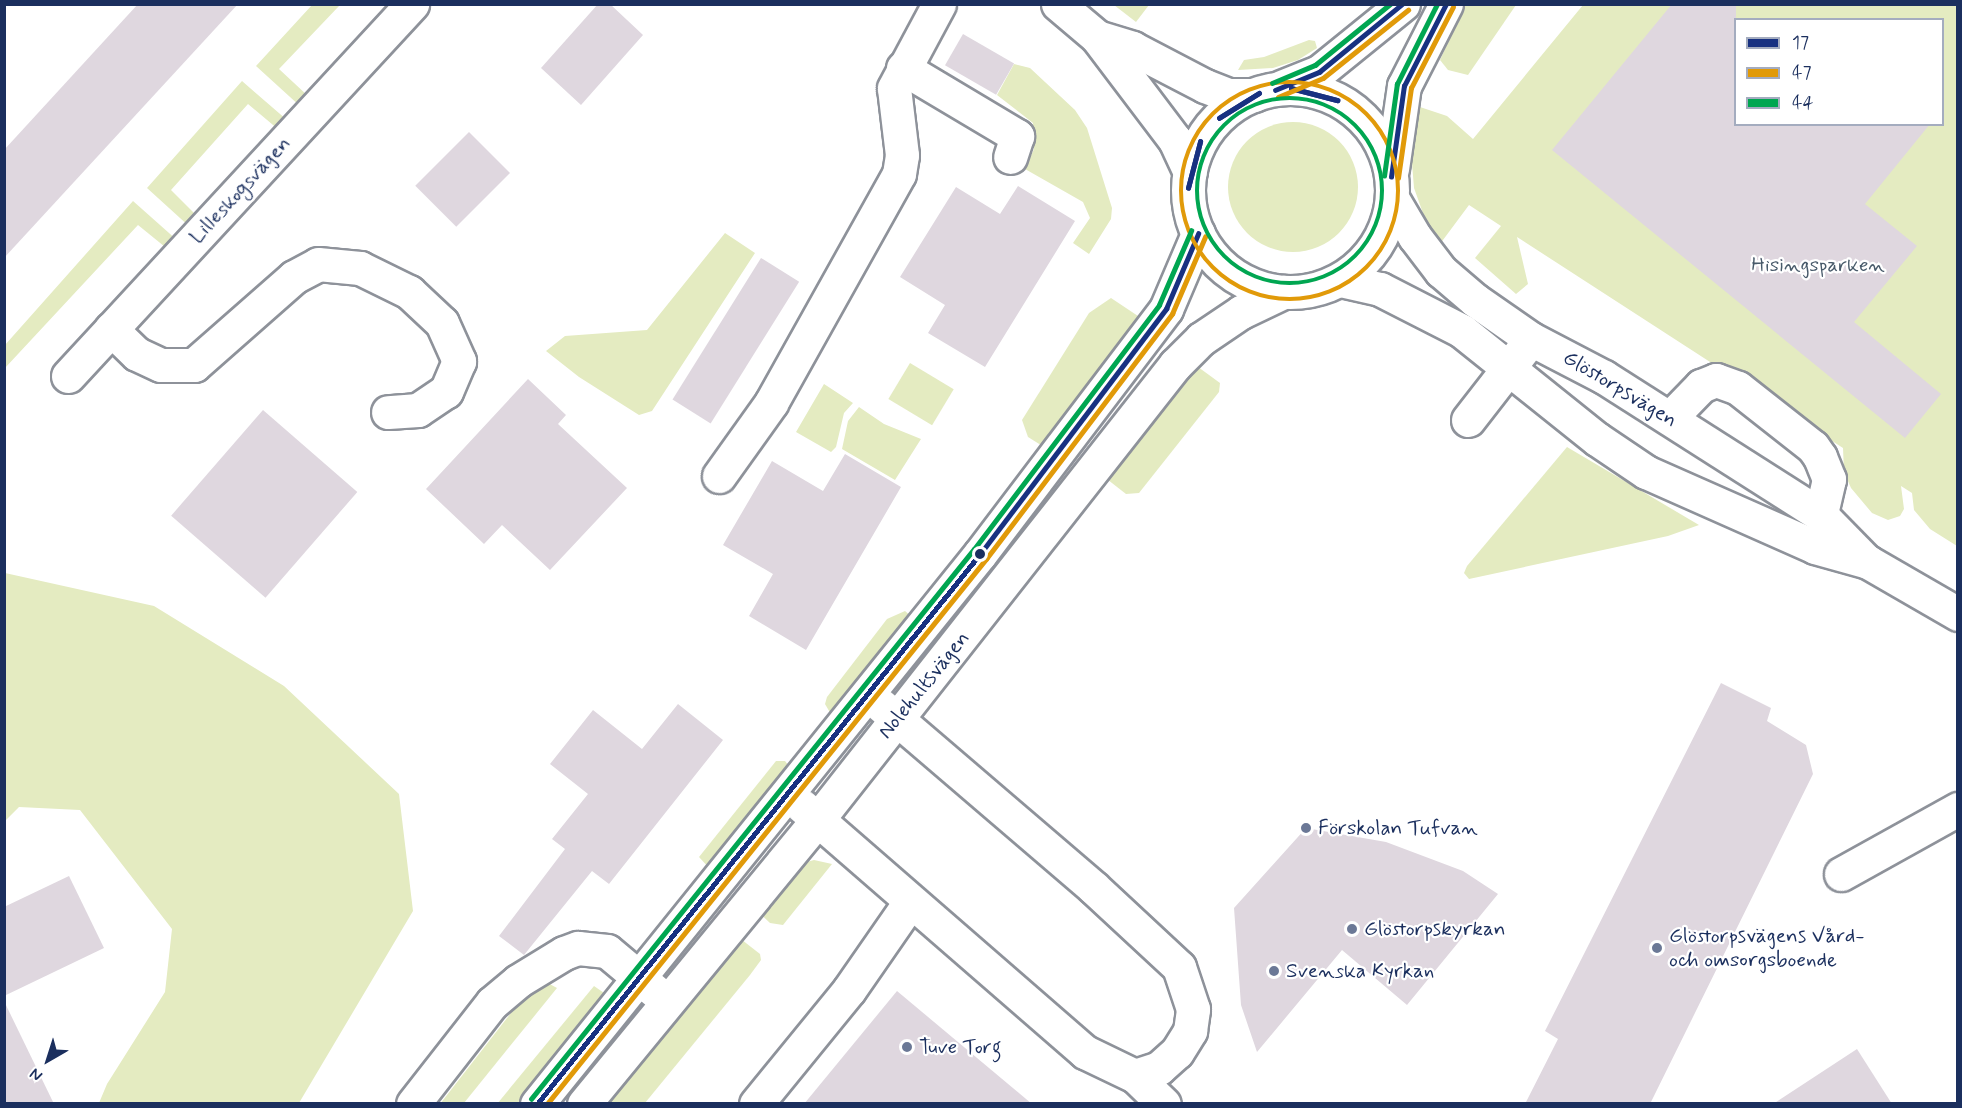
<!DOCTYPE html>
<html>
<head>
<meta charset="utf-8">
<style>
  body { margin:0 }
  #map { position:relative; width:1962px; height:1108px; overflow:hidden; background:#fff; font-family:Mynerve,sans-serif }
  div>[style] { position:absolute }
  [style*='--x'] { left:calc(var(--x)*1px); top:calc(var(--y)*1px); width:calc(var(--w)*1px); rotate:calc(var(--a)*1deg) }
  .green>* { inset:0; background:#e4ebc1; transform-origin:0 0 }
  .round { border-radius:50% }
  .building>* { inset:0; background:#dfd7df; transform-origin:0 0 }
  .roads { filter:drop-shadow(2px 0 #8e929a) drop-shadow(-2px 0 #8e929a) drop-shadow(0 2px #8e929a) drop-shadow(0 -2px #8e929a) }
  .minor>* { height:33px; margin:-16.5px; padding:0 16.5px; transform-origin:16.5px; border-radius:16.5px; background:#fff }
  .minor>.ring { margin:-16.5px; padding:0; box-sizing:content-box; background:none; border:33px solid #fff; border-radius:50% }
  .bus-1>* { height:4.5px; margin:-2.25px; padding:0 2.25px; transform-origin:2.25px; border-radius:2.25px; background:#183181 }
  .bus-2>* { height:4.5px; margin:-2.25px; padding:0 2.25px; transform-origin:2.25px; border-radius:2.25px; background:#e19a09 }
  .bus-2>.ring { margin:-2.25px; padding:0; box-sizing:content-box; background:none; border:4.5px solid #e19a09; border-radius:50% }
  .bus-3>* { height:4.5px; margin:-2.25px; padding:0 2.25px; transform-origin:2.25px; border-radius:2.25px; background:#00a651 }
  .bus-3>.ring { margin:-2.25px; padding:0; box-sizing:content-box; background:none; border:4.5px solid #00a651; border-radius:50% }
  .dots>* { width:16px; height:16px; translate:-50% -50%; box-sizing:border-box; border:3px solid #fff; border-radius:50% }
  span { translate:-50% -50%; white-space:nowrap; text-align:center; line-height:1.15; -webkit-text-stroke:4.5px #fff; paint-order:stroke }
  .street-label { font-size:21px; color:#1b2f5e }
  .park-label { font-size:21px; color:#485a6a }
  .poi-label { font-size:21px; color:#1b2f5e }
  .left { translate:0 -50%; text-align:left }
  .frame { position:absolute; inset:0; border:6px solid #1b2f5e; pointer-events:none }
  .legend { position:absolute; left:1734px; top:18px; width:210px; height:108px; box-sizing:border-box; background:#fff; border:2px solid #a4acbf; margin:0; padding:8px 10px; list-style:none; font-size:18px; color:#1b2f5e }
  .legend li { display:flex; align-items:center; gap:12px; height:30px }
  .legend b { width:30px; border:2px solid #a4acbf }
  .north { position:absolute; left:18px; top:1030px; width:60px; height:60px; -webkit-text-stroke:4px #fff; paint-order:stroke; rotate:219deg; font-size:16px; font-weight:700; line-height:24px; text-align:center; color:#1b2f5e }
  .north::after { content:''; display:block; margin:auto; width:21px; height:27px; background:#1b2f5e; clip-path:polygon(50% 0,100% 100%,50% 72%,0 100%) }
</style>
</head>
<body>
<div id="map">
  <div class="green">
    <div style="clip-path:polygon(312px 5px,340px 5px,279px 69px,308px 96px,301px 107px,256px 66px)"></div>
    <div style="clip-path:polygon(1114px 5px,1149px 5px,1136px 22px)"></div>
    <div style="clip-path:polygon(1465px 5px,1516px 5px,1468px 75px,1448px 70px,1440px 60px)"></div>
    <div style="clip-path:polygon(evenodd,1583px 5px,1957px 5px,1957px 546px,1930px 529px,1914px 510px,1912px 493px,1901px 486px,1904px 509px,1900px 516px,1888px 520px,1872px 513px,1851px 488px,1844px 472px,1843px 448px,1517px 237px,1528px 284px,1516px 294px,1475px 258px,1501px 226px,1469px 205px,1440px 244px,1429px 230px,1414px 188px,1411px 151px,1417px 106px,1447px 116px,1473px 139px,1583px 5px,1736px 20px,1942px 20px,1942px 124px,1736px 124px,1736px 20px)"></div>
    <div style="clip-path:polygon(1309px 40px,1315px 41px,1317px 48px,1298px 60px,1273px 68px,1238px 70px,1244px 60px,1264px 57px)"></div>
    <div style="clip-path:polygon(1014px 64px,1030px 68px,1075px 110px,1087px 128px,1112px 208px,1111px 219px,1089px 254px,1073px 243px,1090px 218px,1083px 202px,1025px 169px,1034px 149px,1033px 123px,997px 95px)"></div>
    <div style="clip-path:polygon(242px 81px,287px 120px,279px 130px,248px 104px,171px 190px,199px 218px,191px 228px,147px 188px)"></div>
    <div class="round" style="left:1228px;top:122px;width:130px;height:130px"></div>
    <div style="clip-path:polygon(133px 201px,178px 241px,170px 251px,138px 225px,5px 368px,5px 345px)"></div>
    <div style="clip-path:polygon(725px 233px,755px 253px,652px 411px,639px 415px,579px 377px,546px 351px,565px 336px,647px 330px)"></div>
    <div style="clip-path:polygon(1111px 298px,1141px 318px,1044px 447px,1028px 437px,1022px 420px,1089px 313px)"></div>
    <div style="left:910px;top:363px;width:51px;height:42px;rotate:31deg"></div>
    <div style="clip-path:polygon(1194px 364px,1220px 383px,1219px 392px,1139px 493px,1126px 494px,1103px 476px)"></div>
    <div style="clip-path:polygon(824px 384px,853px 403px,844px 413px,836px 447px,831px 452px,796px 432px)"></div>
    <div style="clip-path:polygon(859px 407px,884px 424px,921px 439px,895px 480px,842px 449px,848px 421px)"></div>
    <div style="clip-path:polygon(1567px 447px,1699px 525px,1668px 536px,1469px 579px,1464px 573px,1467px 566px)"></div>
    <div style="clip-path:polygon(5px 573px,154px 606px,284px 686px,399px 794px,413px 911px,299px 1103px,99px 1103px,107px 1084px,165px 992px,172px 929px,80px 810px,19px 807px,5px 821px)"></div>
    <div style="clip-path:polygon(905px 611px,912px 617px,832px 716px,825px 704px,827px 697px,887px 619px)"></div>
    <div style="clip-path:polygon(776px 761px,785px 761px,789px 766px,710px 869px,699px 857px)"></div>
    <div style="clip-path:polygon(814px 860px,832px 864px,783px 925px,770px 923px,756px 910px,796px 865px)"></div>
    <div style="clip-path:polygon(737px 936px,760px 954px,761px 960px,750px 975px,645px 1103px,602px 1104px)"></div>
    <div style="clip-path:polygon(546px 982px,557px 988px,464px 1103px,440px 1104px,532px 986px)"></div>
    <div style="clip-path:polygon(594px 986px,607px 995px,523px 1103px,497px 1104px)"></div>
  </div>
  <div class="building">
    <div style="clip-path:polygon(138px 4px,238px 4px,4px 258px,4px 150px)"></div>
    <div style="clip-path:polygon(598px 4px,610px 4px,643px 35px,581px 105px,541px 68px)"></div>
    <div style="clip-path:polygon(1672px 4px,1736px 4px,1736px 124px,1930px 124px,1865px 204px,1917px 246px,1854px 322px,1941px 394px,1905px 438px,1552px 150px)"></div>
    <div style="left:963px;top:34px;width:59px;height:36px;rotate:30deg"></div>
    <div style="left:469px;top:132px;width:58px;height:76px;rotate:45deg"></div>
    <div style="clip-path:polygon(1018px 186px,1075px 221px,985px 367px,928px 333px,945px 305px,900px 277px,956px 187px,1000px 214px)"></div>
    <div style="left:761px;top:258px;width:45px;height:167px;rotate:32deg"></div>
    <div style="clip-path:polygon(528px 379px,566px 415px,558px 424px,627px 488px,550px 570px,502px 525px,484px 544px,426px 489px)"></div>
    <div style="left:263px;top:410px;width:125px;height:140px;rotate:41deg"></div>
    <div style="clip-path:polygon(845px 454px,901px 487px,806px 650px,749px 616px,773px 574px,723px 545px,772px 461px,823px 491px)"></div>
    <div style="clip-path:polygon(1721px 683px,1771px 708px,1767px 721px,1806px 745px,1813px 774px,1650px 1104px,1525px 1104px,1558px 1039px,1545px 1031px)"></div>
    <div style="clip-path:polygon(678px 704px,723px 740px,609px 884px,592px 871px,524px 955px,499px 936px,565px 849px,552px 839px,588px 794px,550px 764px,593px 710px,642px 749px)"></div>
    <div style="clip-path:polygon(1306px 828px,1386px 842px,1463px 871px,1498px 894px,1407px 1005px,1342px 950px,1257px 1052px,1241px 1005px,1234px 908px)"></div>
    <div style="clip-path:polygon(69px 876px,104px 948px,4px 996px,4px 907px)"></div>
    <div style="clip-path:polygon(897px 991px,1032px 1104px,804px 1104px)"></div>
    <div style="clip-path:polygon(4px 1001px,54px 1104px,4px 1104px)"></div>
    <div style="clip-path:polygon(1857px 1049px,1892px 1104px,1773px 1104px)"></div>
  </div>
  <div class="roads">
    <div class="minor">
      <div style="--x:1058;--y:4;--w:51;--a:40.2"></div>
      <div style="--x:1097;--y:37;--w:129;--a:52.9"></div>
      <div style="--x:1175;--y:140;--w:35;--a:65"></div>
      <div style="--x:1097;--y:37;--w:37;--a:17"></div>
      <div style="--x:1132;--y:48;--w:82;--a:27.5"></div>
      <div style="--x:1205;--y:86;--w:26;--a:21"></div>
      <div style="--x:1229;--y:95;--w:25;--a:0"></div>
      <div style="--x:903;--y:68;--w:133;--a:30.8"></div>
      <div style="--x:1017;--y:136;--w:22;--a:108"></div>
      <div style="--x:1281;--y:87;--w:41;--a:-21.5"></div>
      <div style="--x:1319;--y:72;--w:108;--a:-39"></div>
      <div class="ring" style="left:1188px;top:88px;width:171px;height:171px"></div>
      <div style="--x:1392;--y:169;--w:84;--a:-81.8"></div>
      <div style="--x:1404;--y:86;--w:92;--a:-62.9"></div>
      <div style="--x:1392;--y:198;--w:45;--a:59.5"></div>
      <div style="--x:1415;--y:237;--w:43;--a:52.6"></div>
      <div style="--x:1441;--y:271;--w:45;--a:40.5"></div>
      <div style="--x:1475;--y:300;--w:68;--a:34.9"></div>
      <div style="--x:1531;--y:339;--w:82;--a:27.5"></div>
      <div style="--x:1604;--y:377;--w:257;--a:32.5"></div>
      <div style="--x:1821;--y:515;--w:64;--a:45.6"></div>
      <div style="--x:1340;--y:280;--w:41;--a:12.7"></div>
      <div style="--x:1380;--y:289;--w:92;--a:27.1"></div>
      <div style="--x:1462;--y:331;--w:173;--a:38.7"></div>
      <div style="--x:1597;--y:439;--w:59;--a:34"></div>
      <div style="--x:1646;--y:472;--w:185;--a:23.9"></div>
      <div style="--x:1815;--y:547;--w:55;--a:15.8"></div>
      <div style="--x:1868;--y:562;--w:104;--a:30"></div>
      <div style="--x:111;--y:329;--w:36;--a:44"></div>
      <div style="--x:137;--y:354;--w:26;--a:25"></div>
      <div style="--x:161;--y:365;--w:33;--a:0"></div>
      <div style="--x:194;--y:365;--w:133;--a:-41.3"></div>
      <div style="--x:294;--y:277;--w:27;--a:-28"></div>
      <div style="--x:318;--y:264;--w:42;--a:5.4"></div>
      <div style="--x:360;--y:268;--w:55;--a:26.1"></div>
      <div style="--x:409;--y:292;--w:45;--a:43.2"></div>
      <div style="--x:442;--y:323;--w:42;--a:65.9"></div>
      <div style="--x:459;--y:361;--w:33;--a:113"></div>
      <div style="--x:446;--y:391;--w:34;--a:146"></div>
      <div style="--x:418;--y:410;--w:30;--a:176"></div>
      <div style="--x:68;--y:376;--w:507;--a:-47.24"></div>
      <div style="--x:1670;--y:418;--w:45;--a:-45.9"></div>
      <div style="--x:1701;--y:386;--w:16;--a:-22"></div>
      <div style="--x:1716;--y:380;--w:23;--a:20"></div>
      <div style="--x:1738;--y:388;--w:95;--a:38.2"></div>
      <div style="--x:1813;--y:447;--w:12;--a:55"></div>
      <div style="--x:1820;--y:457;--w:24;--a:68"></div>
      <div style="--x:1829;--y:479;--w:37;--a:103"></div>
      <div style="--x:1468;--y:420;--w:91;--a:-52.1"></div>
      <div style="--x:719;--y:476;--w:90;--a:-54.5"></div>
      <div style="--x:771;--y:403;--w:262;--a:-60.8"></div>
      <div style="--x:899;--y:174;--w:19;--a:-81"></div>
      <div style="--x:902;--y:155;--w:67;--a:-96.8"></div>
      <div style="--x:894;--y:88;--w:95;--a:-61.8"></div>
      <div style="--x:802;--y:806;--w:375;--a:41"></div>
      <div style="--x:1085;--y:1052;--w:55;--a:25.6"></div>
      <div style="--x:1135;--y:1076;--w:25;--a:-18"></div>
      <div style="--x:1159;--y:1068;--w:24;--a:-42"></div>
      <div style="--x:1177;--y:1052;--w:25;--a:-58"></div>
      <div style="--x:1190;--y:1031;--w:22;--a:-82"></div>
      <div style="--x:1193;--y:1009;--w:44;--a:-108.4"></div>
      <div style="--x:1179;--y:967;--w:117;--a:-137.1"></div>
      <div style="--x:1093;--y:887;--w:279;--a:-139.4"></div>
      <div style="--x:1841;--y:874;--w:134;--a:-29.1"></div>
      <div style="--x:1135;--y:1076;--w:40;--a:44"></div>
      <div style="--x:413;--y:1104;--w:128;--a:-52"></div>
      <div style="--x:492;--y:1003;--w:34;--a:-40"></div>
      <div style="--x:518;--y:981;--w:54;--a:-31.3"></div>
      <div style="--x:564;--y:953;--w:15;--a:-20"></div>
      <div style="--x:578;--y:948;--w:29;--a:6"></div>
      <div style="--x:607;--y:951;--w:64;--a:39.9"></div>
      <div style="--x:537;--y:1104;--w:706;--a:-51.15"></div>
      <div style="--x:980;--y:554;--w:308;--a:-52.8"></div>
      <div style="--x:1166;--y:309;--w:82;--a:-66.9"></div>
      <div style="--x:584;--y:1104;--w:369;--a:-50.6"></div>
      <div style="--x:818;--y:819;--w:578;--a:-51.82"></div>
      <div style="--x:1175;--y:365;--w:37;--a:-45"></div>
      <div style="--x:1201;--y:339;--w:48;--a:-34"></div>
      <div style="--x:1241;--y:312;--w:47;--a:-25.5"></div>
      <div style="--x:756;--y:1104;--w:147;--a:-50.8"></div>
      <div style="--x:849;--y:990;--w:107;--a:-55.3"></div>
    </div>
  </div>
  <div class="bus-1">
    <div style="--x:1291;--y:88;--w:48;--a:14.6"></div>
    <div style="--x:1291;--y:88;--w:48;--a:14.6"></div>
    <div style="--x:1275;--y:90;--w:48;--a:-22.2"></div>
    <div style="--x:1319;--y:72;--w:107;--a:-39.3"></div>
    <div style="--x:1219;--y:118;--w:47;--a:-32"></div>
    <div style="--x:1219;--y:118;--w:47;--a:-32"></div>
    <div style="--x:1391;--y:177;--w:92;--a:-81.9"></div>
    <div style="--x:1404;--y:86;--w:92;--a:-62.9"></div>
    <div style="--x:1188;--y:188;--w:48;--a:-75.4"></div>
    <div style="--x:1188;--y:188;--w:48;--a:-75.4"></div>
    <div style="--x:537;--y:1104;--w:706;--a:-51.15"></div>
    <div style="--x:980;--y:554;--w:308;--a:-52.8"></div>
    <div style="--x:1166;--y:309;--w:82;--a:-66.9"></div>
  </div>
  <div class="bus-2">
    <div class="ring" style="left:1181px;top:82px;width:213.5px;height:213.5px"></div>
    <div style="--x:1278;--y:97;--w:49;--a:-22.9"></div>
    <div style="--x:1323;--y:78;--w:109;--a:-38.7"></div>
    <div style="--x:1398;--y:178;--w:91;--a:-81.8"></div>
    <div style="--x:1411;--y:88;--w:91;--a:-62.6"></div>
    <div style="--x:547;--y:1104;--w:700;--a:-51.15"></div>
    <div style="--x:986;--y:559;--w:308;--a:-52.8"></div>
    <div style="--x:1172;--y:314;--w:84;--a:-66.8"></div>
  </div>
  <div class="bus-3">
    <div style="--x:1272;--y:83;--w:47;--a:-22.7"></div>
    <div style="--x:1315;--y:65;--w:97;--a:-39.1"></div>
    <div class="ring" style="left:1197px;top:98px;width:181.5px;height:181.5px"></div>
    <div style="--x:1384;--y:176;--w:93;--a:-82"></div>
    <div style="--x:1397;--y:84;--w:89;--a:-63.4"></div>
    <div style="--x:531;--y:1099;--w:706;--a:-51.15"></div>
    <div style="--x:974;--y:549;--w:306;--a:-52.8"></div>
    <div style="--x:1159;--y:305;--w:81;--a:-66.6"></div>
  </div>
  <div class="dots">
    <div style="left:980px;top:554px;background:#1b2f5e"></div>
    <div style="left:1306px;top:828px;background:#6b7896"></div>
    <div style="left:1352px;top:929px;background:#6b7896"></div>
    <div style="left:1657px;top:948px;background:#6b7896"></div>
    <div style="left:1274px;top:971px;background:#6b7896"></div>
    <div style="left:907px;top:1047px;background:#6b7896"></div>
  </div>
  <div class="street-label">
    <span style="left:240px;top:190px;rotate:-47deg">Lilleskogsvägen</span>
    <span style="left:1620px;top:389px;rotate:31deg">Glöstorpsvägen</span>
    <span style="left:924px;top:685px;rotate:-51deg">Nolehultsvägen</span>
  </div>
  <div class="park-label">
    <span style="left:1818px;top:265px">Hisingsparken</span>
  </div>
  <div class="poi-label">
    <span class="left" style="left:1318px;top:828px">Förskolan Tufvan</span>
    <span class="left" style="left:1364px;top:929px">Glöstorpskyrkan</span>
    <span class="left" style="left:1669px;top:948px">Glöstorpsvägens Vård-<br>och omsorgsboende</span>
    <span class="left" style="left:1286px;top:971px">Svenska Kyrkan</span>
    <span class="left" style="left:919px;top:1047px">Tuve Torg</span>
  </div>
  <div class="frame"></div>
  <ul class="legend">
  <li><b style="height:8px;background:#183181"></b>17</li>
  <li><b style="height:8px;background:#e19a09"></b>47</li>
  <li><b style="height:8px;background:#00a651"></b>44</li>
  </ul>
  <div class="north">N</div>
</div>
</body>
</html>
